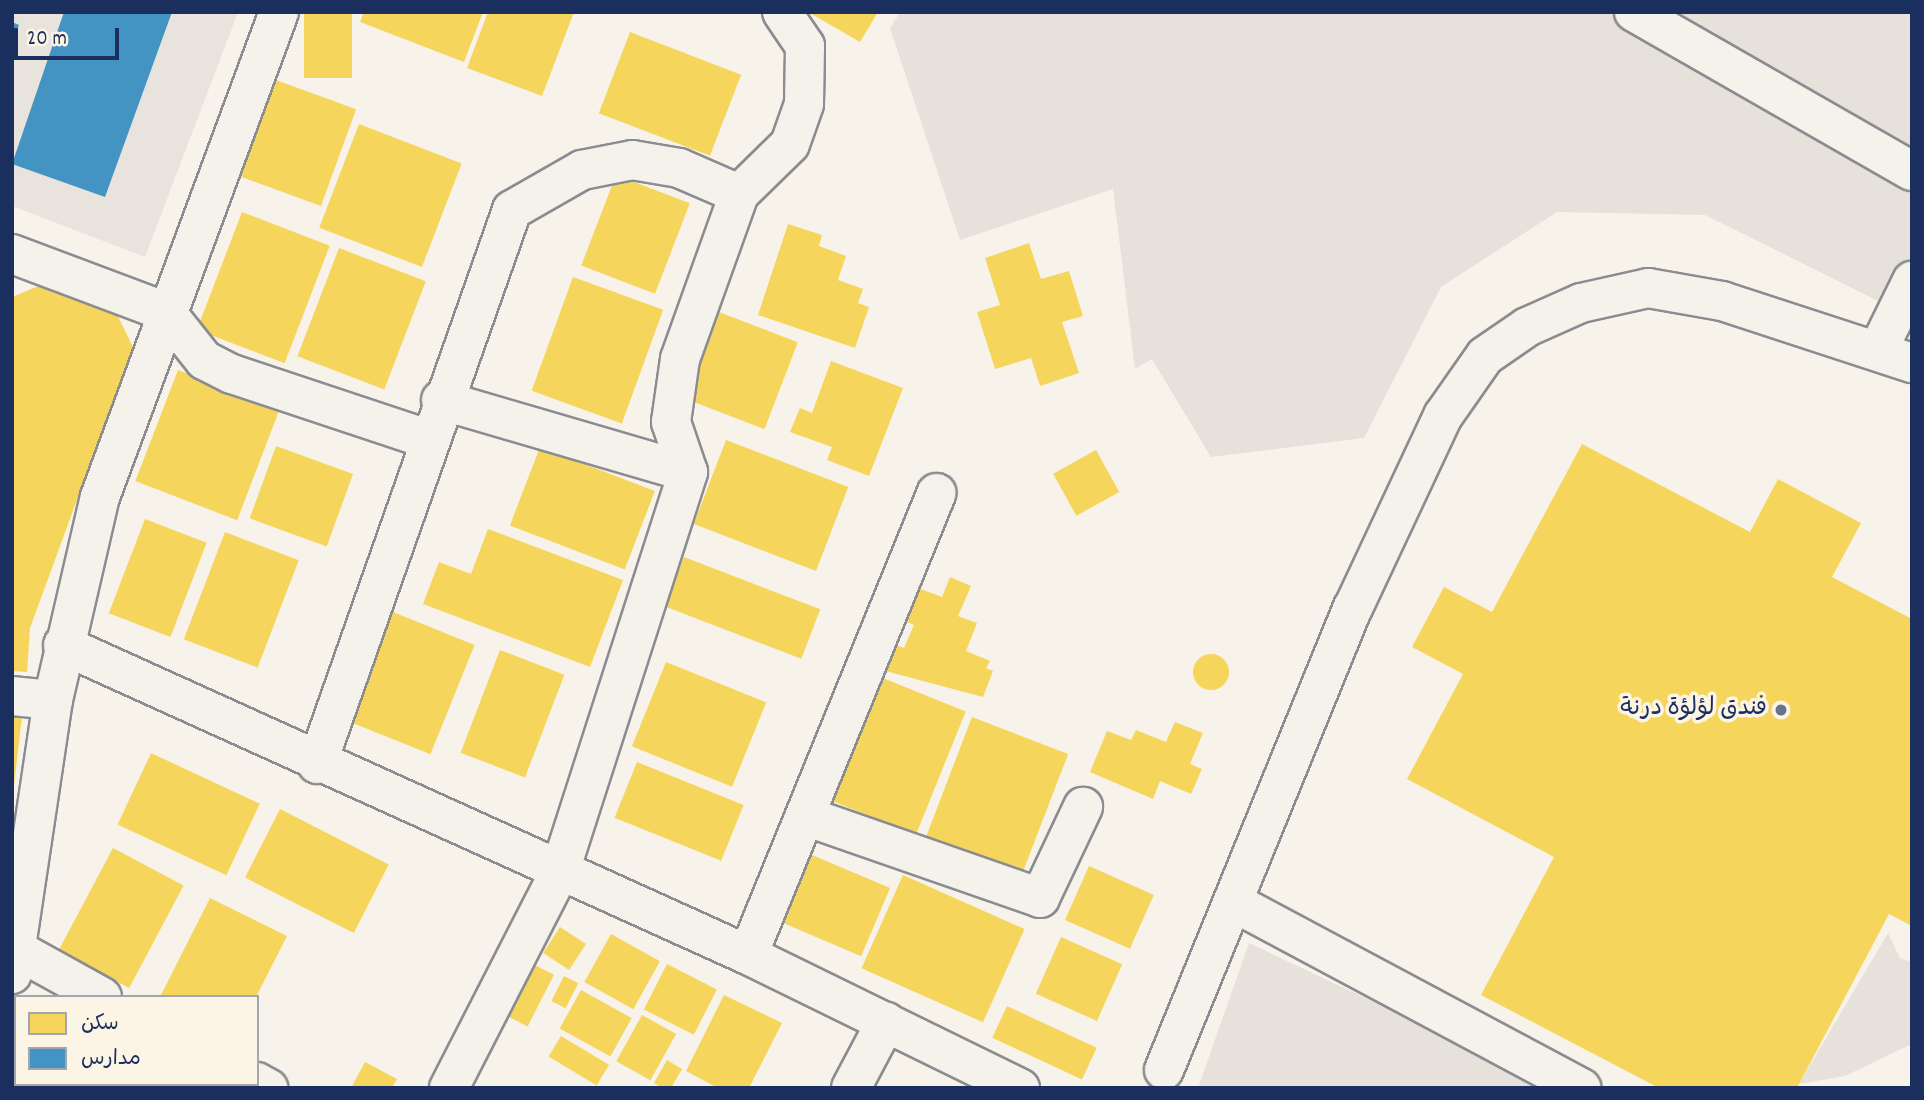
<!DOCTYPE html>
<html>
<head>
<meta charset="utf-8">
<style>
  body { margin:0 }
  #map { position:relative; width:1924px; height:1100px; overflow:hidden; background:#f7f3ea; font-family:Dekko,"Playpen Sans Arabic",sans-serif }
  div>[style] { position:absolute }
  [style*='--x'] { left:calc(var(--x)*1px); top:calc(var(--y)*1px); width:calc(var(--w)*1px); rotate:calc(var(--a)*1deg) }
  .built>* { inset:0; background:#e8e4dd }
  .green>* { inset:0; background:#e6e2db }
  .homes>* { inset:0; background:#f6d55c; transform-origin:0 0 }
  .round { border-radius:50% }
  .schools>* { inset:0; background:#4393c3 }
  .roads { filter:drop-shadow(2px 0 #8a8c91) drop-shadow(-2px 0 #8a8c91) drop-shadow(0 2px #8a8c91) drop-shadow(0 -2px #8a8c91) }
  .minor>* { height:38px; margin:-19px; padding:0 19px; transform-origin:19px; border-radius:19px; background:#f5f2ec }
  .dots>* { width:19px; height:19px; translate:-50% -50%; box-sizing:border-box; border:4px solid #fcf5e5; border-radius:50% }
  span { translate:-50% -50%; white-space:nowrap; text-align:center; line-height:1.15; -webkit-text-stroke:7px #fcf5e5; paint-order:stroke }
  .poi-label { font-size:24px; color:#1b2f5e }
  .right { translate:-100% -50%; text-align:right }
  .frame { position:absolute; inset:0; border:14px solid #1b2f5e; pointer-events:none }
  .legend { position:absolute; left:14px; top:995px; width:245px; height:91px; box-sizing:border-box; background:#fcf5e5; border:2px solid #a2a6af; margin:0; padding:9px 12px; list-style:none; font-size:21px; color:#1b2f5e }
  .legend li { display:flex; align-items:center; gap:14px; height:35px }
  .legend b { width:35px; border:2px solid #a2a6af }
  .scale { position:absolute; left:14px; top:28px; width:105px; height:32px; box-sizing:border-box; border:4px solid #1b2f5e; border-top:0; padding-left:9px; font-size:21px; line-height:24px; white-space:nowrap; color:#1b2f5e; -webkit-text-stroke:5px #fcf5e5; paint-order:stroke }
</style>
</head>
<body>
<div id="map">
  <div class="built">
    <div style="clip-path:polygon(12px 12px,238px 12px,145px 257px,12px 206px)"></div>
  </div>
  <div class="green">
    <div style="clip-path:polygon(900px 12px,1912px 12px,1912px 318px,1705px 215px,1557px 212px,1441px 287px,1364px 438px,1211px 457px,1152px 359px,1135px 369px,1113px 189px,960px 240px,890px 28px)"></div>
    <div style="clip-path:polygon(1888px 933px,1900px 958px,1912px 962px,1912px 1044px,1845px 1076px,1799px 1084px)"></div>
    <div style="clip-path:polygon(1249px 943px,1482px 1053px,1551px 1088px,1198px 1088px)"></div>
  </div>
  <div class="homes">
    <div style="left:304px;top:12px;width:48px;height:66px"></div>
    <div style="clip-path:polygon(364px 12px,483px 12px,464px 62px,360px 22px)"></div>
    <div style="clip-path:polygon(488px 12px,574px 12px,542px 96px,467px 68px)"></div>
    <div style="clip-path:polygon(808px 12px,878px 12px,860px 42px)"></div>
    <div style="left:630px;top:32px;width:119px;height:87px;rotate:21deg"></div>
    <div style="left:265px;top:76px;width:97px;height:103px;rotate:20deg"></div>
    <div style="left:359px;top:124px;width:110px;height:111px;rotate:21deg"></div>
    <div style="left:616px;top:175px;width:79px;height:97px;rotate:21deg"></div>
    <div style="left:242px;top:212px;width:94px;height:126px;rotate:21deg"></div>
    <div style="clip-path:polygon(788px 224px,822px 235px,819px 246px,846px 256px,838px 280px,863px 289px,858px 303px,869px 307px,855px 348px,758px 315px)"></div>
    <div style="clip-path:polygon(1029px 243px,1041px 279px,1069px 271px,1083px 316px,1062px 322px,1079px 373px,1040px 386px,1031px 358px,995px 369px,977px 312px,1000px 305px,985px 258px)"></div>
    <div style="left:339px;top:248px;width:93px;height:116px;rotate:21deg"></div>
    <div style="left:573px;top:277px;width:96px;height:121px;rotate:20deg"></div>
    <div style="clip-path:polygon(48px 282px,113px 306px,133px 347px,30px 628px,27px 672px,12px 671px,12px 297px)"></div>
    <div style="left:711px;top:309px;width:93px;height:93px;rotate:21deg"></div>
    <div style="clip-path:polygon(831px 361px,903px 388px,869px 476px,827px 460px,832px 447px,790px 432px,800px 408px,812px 413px)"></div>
    <div style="left:178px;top:370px;width:109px;height:119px;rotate:21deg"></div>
    <div style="left:726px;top:440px;width:131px;height:90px;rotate:21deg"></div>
    <div style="clip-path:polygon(1582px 444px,1750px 532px,1778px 479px,1861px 523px,1832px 577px,1912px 619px,1912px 926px,1889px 914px,1797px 1088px,1659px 1088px,1481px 995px,1554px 857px,1407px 779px,1463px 674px,1412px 647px,1444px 587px,1492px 612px)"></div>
    <div style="left:276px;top:446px;width:82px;height:77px;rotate:20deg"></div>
    <div style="left:540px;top:447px;width:123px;height:84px;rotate:21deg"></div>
    <div style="left:1096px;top:450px;width:48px;height:49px;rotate:61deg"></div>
    <div style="left:145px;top:519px;width:66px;height:101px;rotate:21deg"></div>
    <div style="clip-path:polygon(488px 529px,623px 580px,590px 667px,423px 604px,439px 562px,471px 574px)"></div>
    <div style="left:225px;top:532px;width:79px;height:115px;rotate:21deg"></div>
    <div style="left:684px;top:557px;width:146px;height:53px;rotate:21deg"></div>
    <div style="clip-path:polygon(950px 577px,971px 586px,958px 616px,977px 623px,966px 651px,990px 661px,986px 668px,993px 671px,983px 697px,878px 669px,889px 642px,904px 648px,914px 625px,904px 621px,918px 588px,942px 597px)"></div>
    <div style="left:393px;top:612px;width:88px;height:118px;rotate:22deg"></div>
    <div style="left:500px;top:650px;width:69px;height:110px;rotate:21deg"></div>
    <div class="round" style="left:1193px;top:654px;width:36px;height:36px"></div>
    <div style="left:666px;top:662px;width:108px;height:91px;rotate:22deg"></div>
    <div style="left:873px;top:674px;width:100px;height:133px;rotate:22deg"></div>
    <div style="clip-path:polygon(12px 708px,23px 708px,14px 785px,12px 785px)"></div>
    <div style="left:972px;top:717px;width:103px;height:132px;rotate:21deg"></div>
    <div style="clip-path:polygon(1175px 722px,1203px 733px,1190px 764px,1202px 769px,1191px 794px,1160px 781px,1153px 799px,1090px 772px,1107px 731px,1131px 740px,1136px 730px,1166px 742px)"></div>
    <div style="left:151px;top:753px;width:120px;height:79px;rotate:25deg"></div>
    <div style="left:637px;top:762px;width:115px;height:60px;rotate:22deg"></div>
    <div style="left:280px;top:809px;width:122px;height:77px;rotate:27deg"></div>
    <div style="left:113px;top:848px;width:80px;height:116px;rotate:28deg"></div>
    <div style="left:798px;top:849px;width:100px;height:74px;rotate:23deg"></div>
    <div style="left:1089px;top:866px;width:71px;height:59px;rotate:24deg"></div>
    <div style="left:903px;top:875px;width:133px;height:102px;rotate:24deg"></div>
    <div style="clip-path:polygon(210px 898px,287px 936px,256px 997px,161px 995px)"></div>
    <div style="left:560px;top:927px;width:31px;height:31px;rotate:33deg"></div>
    <div style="left:611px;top:934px;width:56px;height:55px;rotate:29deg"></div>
    <div style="left:1061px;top:937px;width:67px;height:62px;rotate:24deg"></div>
    <div style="left:521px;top:958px;width:37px;height:58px;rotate:27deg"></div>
    <div style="left:667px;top:964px;width:56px;height:51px;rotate:27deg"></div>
    <div style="left:564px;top:976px;width:16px;height:28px;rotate:27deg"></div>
    <div style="left:581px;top:990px;width:58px;height:44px;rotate:29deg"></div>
    <div style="clip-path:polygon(724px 995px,782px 1023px,749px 1088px,718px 1088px,686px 1071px)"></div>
    <div style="left:1007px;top:1006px;width:99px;height:35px;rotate:25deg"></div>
    <div style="left:642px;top:1015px;width:39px;height:53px;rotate:29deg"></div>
    <div style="left:561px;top:1036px;width:56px;height:24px;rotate:31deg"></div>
    <div style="clip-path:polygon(667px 1060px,682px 1069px,671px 1088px,662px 1088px,654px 1083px)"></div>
    <div style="clip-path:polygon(365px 1062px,397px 1079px,392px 1088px,351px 1088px)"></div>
    <div style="clip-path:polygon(51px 1084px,131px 1084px,50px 1088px)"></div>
    <div style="left:154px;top:1084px;width:52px;height:4px"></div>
  </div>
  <div class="schools">
    <div style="clip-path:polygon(64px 12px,172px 12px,105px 197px,12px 164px)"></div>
    <div style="clip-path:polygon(12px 22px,19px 25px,13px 43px,12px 43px)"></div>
  </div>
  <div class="roads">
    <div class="minor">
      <div style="--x:1634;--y:12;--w:320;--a:29.8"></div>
      <div style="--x:12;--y:254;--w:165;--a:20.6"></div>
      <div style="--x:166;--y:312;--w:61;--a:51.6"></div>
      <div style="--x:204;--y:360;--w:31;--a:27"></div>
      <div style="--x:232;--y:374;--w:206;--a:18.4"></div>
      <div style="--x:1879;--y:348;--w:75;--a:-63.8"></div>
      <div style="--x:441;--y:400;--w:257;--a:16.3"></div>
      <div style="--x:63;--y:645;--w:752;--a:24.35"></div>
      <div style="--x:748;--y:955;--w:303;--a:26.1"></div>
      <div style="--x:12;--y:696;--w:41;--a:5.6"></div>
      <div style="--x:317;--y:764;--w:587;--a:-70.61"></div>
      <div style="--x:512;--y:210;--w:81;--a:-29.7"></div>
      <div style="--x:582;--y:170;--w:51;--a:-11.3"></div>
      <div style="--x:632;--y:160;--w:48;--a:9.7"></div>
      <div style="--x:679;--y:168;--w:65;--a:23.4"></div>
      <div style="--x:805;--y:816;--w:249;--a:19.2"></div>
      <div style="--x:1040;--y:898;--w:101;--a:-64.7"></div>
      <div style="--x:1233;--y:902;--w:395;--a:28.1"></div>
      <div style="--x:17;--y:950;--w:97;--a:28.9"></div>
      <div style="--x:748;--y:955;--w:499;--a:-67.8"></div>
      <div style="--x:12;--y:974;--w:277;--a:-81.5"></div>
      <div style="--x:53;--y:700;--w:208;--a:-77"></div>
      <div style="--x:100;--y:497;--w:517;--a:-69.74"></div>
      <div style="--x:1164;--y:1070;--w:499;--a:-67.8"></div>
      <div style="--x:1353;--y:608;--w:212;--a:-64.9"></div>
      <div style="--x:1443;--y:416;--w:73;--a:-55"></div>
      <div style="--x:1485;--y:356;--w:51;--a:-34.6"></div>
      <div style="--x:1527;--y:327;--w:59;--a:-24"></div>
      <div style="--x:1581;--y:303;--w:69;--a:-12.6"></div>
      <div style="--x:1648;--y:288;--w:75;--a:10"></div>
      <div style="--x:1722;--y:301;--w:200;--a:18.1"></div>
      <div style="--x:257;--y:1082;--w:13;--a:29"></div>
      <div style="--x:449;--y:1088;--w:244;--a:-62.9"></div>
      <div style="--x:560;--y:871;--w:419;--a:-72.2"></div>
      <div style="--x:688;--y:472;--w:53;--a:-108.8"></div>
      <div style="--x:671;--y:422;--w:64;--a:-81.9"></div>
      <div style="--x:680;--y:359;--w:175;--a:-70.3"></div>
      <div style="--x:739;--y:194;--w:71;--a:-44.4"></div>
      <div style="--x:790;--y:144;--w:42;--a:-70.7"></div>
      <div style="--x:804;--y:104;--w:58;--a:-89"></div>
      <div style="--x:805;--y:46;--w:41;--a:-124.1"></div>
      <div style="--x:851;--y:1088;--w:75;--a:-62.1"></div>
    </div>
  </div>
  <div class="dots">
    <div style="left:1781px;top:710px;background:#68748f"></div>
  </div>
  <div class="poi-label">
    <span class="right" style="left:1767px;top:710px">فندق لؤلؤة درنة</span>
  </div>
  <div class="frame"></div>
  <ul class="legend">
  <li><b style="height:19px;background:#f6d55c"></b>سكن</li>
  <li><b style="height:19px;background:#4393c3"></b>مدارس</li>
  </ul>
  <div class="scale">20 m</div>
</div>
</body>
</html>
